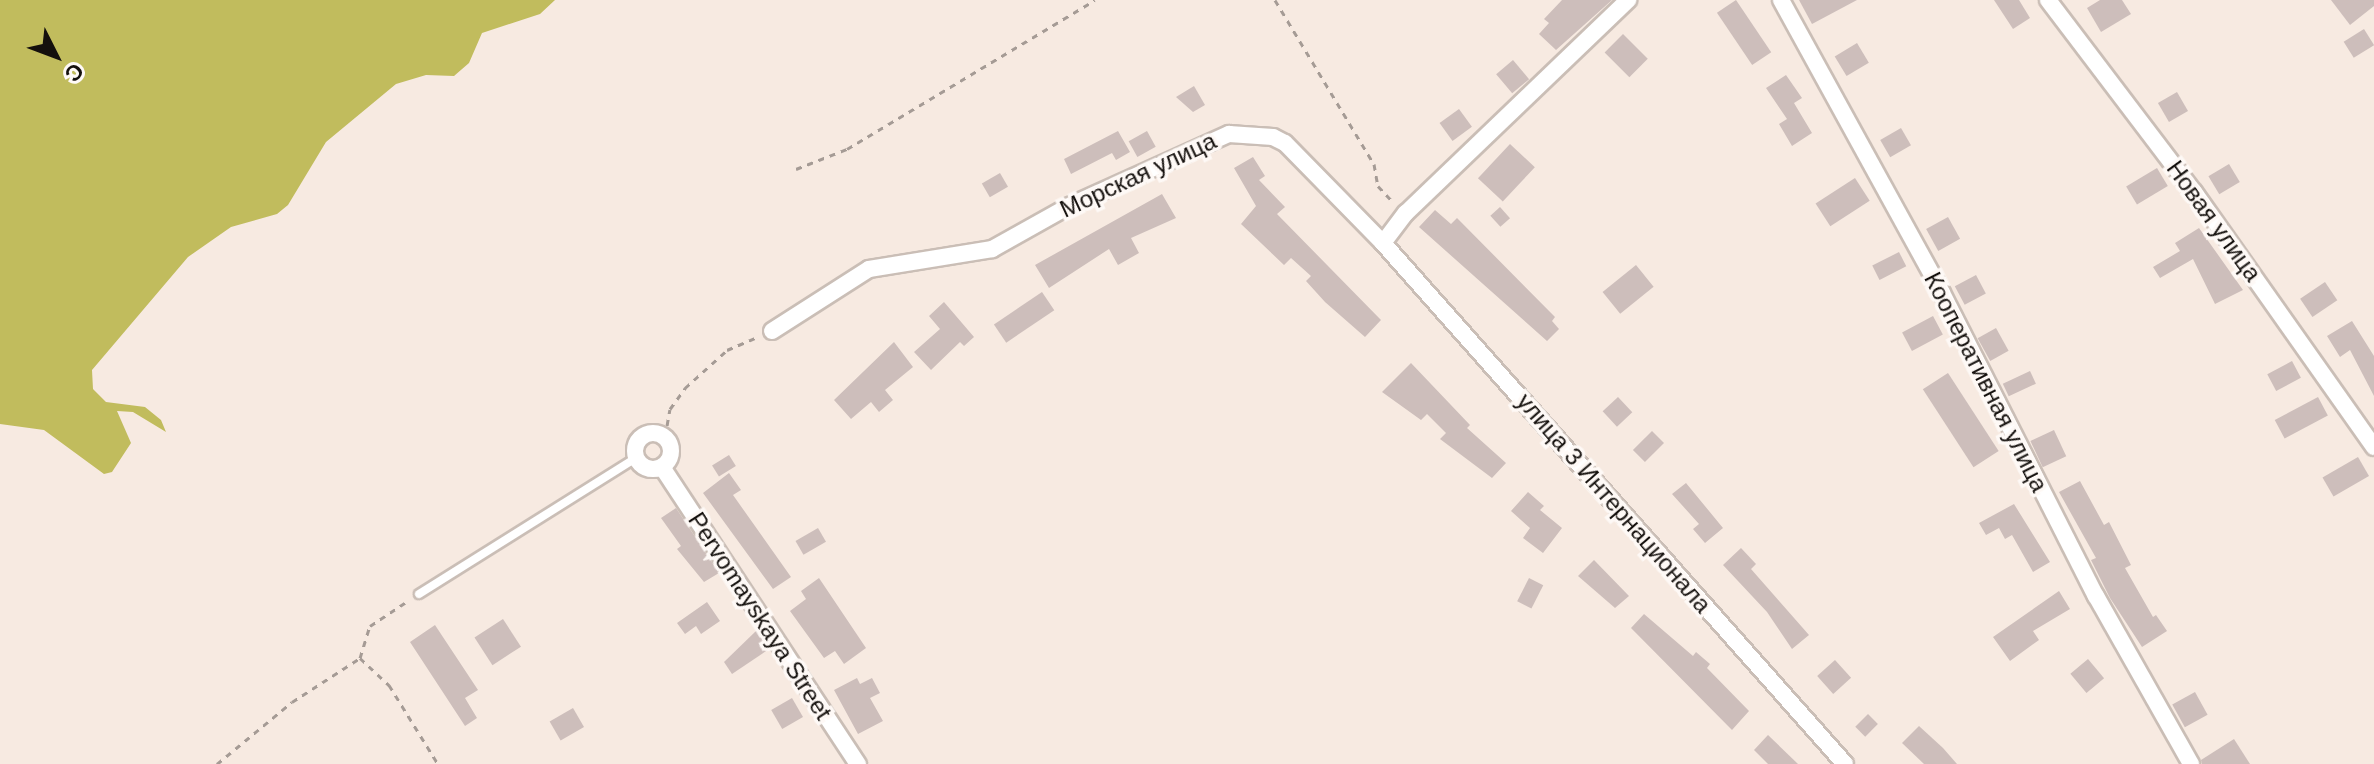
<!DOCTYPE html>
<html>
<head>
<meta charset="utf-8">
<style>
  body { margin:0 }
  #map { position:relative; width:2374px; height:764px; overflow:hidden; background:#f7eae1; font-family:Helvetica,sans-serif }
  div>[style] { position:absolute }
  [style*='--x'] { left:calc(var(--x)*1px); top:calc(var(--y)*1px); width:calc(var(--w)*1px); rotate:calc(var(--a)*1deg) }
  .water>* { inset:0; background:#c1bc5d }
  .building>* { inset:0; background:#cdbebb; transform-origin:0 0 }
  .path>* { height:3px; margin-top:-1.5px; transform-origin:0; background:repeating-linear-gradient(90deg,#a59b95 0 6px,transparent 0 12px) }
  .roads { filter:drop-shadow(2px 0 #cabeb6) drop-shadow(-2px 0 #cabeb6) drop-shadow(0 2px #cabeb6) drop-shadow(0 -2px #cabeb6) }
  .service>* { height:8px; margin:-4px; padding:0 4px; transform-origin:4px; border-radius:4px; background:#fff }
  .minor>* { height:16px; margin:-8px; padding:0 8px; transform-origin:8px; border-radius:8px; background:#fff }
  .minor>.ring { margin:-8px; padding:0; box-sizing:content-box; background:none; border:16px solid #fff; border-radius:50% }
  span { translate:-50% -50%; white-space:nowrap; text-align:center; line-height:1.15; -webkit-text-stroke:7px #fef9f6; paint-order:stroke }
  .street-label { font-size:24px; color:#14100d }
  .north { position:absolute; left:16px; top:16px; width:80px; height:80px; -webkit-text-stroke:6px #fef9f6; paint-order:stroke; rotate:132deg; font-size:22px; font-weight:700; line-height:32px; text-align:center; color:#14100d }
  .north::after { content:''; display:block; margin:auto; width:28px; height:36px; background:#14100d; clip-path:polygon(50% 0,100% 100%,50% 72%,0 100%) }
</style>
</head>
<body>
<div id="map">
  <div class="water">
    <div style="clip-path:polygon(0 0,555px 0,540px 14px,482px 33px,469px 63px,454px 76px,426px 75px,396px 84px,326px 142px,288px 205px,277px 214px,231px 227px,188px 257px,92px 370px,93px 389px,106px 402px,145px 407px,161px 420px,166px 432px,133px 412px,117px 411px,131px 443px,112px 472px,104px 474px,44px 430px,0 424px)"></div>
  </div>
  <div class="building">
    <div style="clip-path:polygon(1562px 0,1612px 0,1556px 50px,1539px 34px,1549px 23px,1544px 19px)"></div>
    <div style="left:1736px;top:0;width:63px;height:23px;rotate:56deg"></div>
    <div style="clip-path:polygon(1799px 0,1857px 0,1812px 24px)"></div>
    <div style="clip-path:polygon(1994px 0,2019px 0,2030px 18px,2013px 29px)"></div>
    <div style="clip-path:polygon(2100px 0,2122px 0,2131px 14px,2101px 32px,2087px 8px)"></div>
    <div style="clip-path:polygon(2331px 0,2374px 0,2374px 6px,2350px 25px)"></div>
    <div style="left:2364px;top:29px;width:19px;height:24px;rotate:58deg"></div>
    <div style="left:1623px;top:34px;width:35px;height:26px;rotate:45deg"></div>
    <div style="left:1857px;top:43px;width:23px;height:26px;rotate:59deg"></div>
    <div style="left:1513px;top:60px;width:25px;height:22px;rotate:50deg"></div>
    <div style="clip-path:polygon(1786px 75px,1802px 98px,1794px 103px,1812px 133px,1792px 146px,1779px 124px,1787px 119px,1766px 88px)"></div>
    <div style="clip-path:polygon(1194px 86px,1205px 105px,1193px 112px,1176px 97px)"></div>
    <div style="left:2177px;top:92px;width:22px;height:22px;rotate:60deg"></div>
    <div style="left:1459px;top:109px;width:22px;height:24px;rotate:54deg"></div>
    <div style="left:1901px;top:128px;width:20px;height:24px;rotate:60deg"></div>
    <div style="clip-path:polygon(1118px 131px,1130px 152px,1116px 160px,1112px 153px,1071px 174px,1064px 159px)"></div>
    <div style="left:1147px;top:131px;width:18px;height:21px;rotate:61deg"></div>
    <div style="left:1510px;top:144px;width:34px;height:47px;rotate:43deg"></div>
    <div style="clip-path:polygon(1253px 157px,1265px 176px,1259px 180px,1285px 207px,1277px 214px,1381px 320px,1365px 337px,1325px 302px,1306px 281px,1311px 276px,1291px 258px,1284px 265px,1241px 224px,1256px 206px,1234px 168px)"></div>
    <div style="left:2229px;top:164px;width:21px;height:24px;rotate:59deg"></div>
    <div style="left:2157px;top:168px;width:21px;height:36px;rotate:59deg"></div>
    <div style="left:1000px;top:173px;width:16px;height:21px;rotate:60deg"></div>
    <div style="left:1855px;top:178px;width:27px;height:47px;rotate:57deg"></div>
    <div style="clip-path:polygon(1162px 194px,1176px 218px,1131px 238px,1139px 253px,1118px 265px,1109px 249px,1049px 288px,1035px 265px)"></div>
    <div style="left:1500px;top:207px;width:15px;height:13px;rotate:48deg"></div>
    <div style="clip-path:polygon(1435px 210px,1451px 224px,1457px 218px,1555px 317px,1552px 321px,1559px 329px,1547px 341px,1419px 227px)"></div>
    <div style="left:1948px;top:217px;width:25px;height:25px;rotate:61deg"></div>
    <div style="clip-path:polygon(2199px 228px,2243px 290px,2215px 304px,2193px 259px,2160px 278px,2153px 267px,2180px 251px,2175px 243px)"></div>
    <div style="left:1899px;top:252px;width:16px;height:30px;rotate:63deg"></div>
    <div style="left:1636px;top:265px;width:28px;height:43px;rotate:51deg"></div>
    <div style="left:1976px;top:275px;width:21px;height:24px;rotate:62deg"></div>
    <div style="left:2325px;top:282px;width:22px;height:30px;rotate:56deg"></div>
    <div style="left:1042px;top:292px;width:22px;height:58px;rotate:56deg"></div>
    <div style="clip-path:polygon(944px 302px,974px 337px,964px 346px,960px 342px,931px 370px,914px 352px,940px 329px,929px 316px)"></div>
    <div style="left:1933px;top:316px;width:21px;height:35px;rotate:62deg"></div>
    <div style="clip-path:polygon(2352px 321px,2374px 356px,2374px 396px,2350px 350px,2340px 357px,2327px 336px)"></div>
    <div style="left:1996px;top:328px;width:26px;height:21px;rotate:61deg"></div>
    <div style="clip-path:polygon(894px 342px,913px 367px,885px 390px,893px 400px,879px 412px,871px 402px,851px 419px,834px 400px)"></div>
    <div style="left:2292px;top:361px;width:19px;height:28px;rotate:62deg"></div>
    <div style="clip-path:polygon(1411px 363px,1470px 425px,1467px 428px,1506px 463px,1492px 478px,1440px 439px,1446px 433px,1427px 414px,1421px 420px,1382px 392px)"></div>
    <div style="left:2030px;top:371px;width:14px;height:30px;rotate:65deg"></div>
    <div style="left:1948px;top:373px;width:93px;height:30px;rotate:57deg"></div>
    <div style="left:1618px;top:397px;width:21px;height:21px;rotate:47deg"></div>
    <div style="left:2318px;top:397px;width:21px;height:49px;rotate:62deg"></div>
    <div style="left:2054px;top:430px;width:29px;height:26px;rotate:65deg"></div>
    <div style="left:1652px;top:431px;width:17px;height:27px;rotate:45deg"></div>
    <div style="left:729px;top:455px;width:13px;height:20px;rotate:58deg"></div>
    <div style="left:2358px;top:457px;width:22px;height:41px;rotate:60deg"></div>
    <div style="clip-path:polygon(729px 473px,741px 490px,733px 495px,791px 577px,773px 589px,703px 493px)"></div>
    <div style="clip-path:polygon(2080px 481px,2104px 525px,2109px 522px,2131px 565px,2125px 568px,2153px 617px,2156px 615px,2167px 631px,2142px 647px,2110px 598px,2091px 560px,2096px 558px,2059px 492px)"></div>
    <div style="clip-path:polygon(1686px 483px,1723px 528px,1705px 543px,1693px 529px,1699px 524px,1672px 494px)"></div>
    <div style="clip-path:polygon(1528px 492px,1544px 506px,1540px 510px,1562px 528px,1543px 553px,1523px 538px,1530px 528px,1511px 511px)"></div>
    <div style="clip-path:polygon(2014px 504px,2050px 562px,2033px 572px,2012px 535px,2005px 539px,1999px 528px,1986px 535px,1979px 523px)"></div>
    <div style="clip-path:polygon(676px 508px,719px 573px,704px 582px,677px 549px,681px 546px,661px 518px)"></div>
    <div style="left:818px;top:528px;width:16px;height:26px;rotate:60deg"></div>
    <div style="clip-path:polygon(1741px 548px,1756px 564px,1751px 569px,1809px 635px,1792px 649px,1767px 612px,1723px 565px)"></div>
    <div style="clip-path:polygon(1594px 560px,1629px 596px,1615px 608px,1578px 576px)"></div>
    <div style="clip-path:polygon(819px 578px,866px 648px,844px 664px,835px 651px,824px 658px,790px 611px,806px 599px,801px 591px)"></div>
    <div style="left:1529px;top:578px;width:16px;height:26px;rotate:27deg"></div>
    <div style="clip-path:polygon(2059px 591px,2070px 609px,2033px 631px,2039px 640px,2010px 661px,1993px 637px)"></div>
    <div style="clip-path:polygon(707px 602px,720px 621px,701px 634px,696px 626px,685px 634px,677px 623px)"></div>
    <div style="clip-path:polygon(1644px 614px,1693px 656px,1696px 652px,1710px 664px,1707px 668px,1749px 711px,1732px 730px,1631px 628px)"></div>
    <div style="left:503px;top:619px;width:33px;height:34px;rotate:57deg"></div>
    <div style="clip-path:polygon(435px 625px,478px 690px,465px 698px,477px 718px,465px 726px,410px 642px)"></div>
    <div style="clip-path:polygon(757px 630px,769px 649px,732px 674px,724px 662px)"></div>
    <div style="left:2088px;top:659px;width:25px;height:23px;rotate:50deg"></div>
    <div style="left:1835px;top:660px;width:24px;height:24px;rotate:48deg"></div>
    <div style="clip-path:polygon(857px 678px,860px 684px,872px 678px,880px 693px,870px 698px,883px 721px,858px 734px,834px 690px)"></div>
    <div style="left:2195px;top:692px;width:26px;height:26px;rotate:61deg"></div>
    <div style="left:792px;top:698px;width:22px;height:24px;rotate:60deg"></div>
    <div style="left:573px;top:708px;width:22px;height:27px;rotate:60deg"></div>
    <div style="left:1868px;top:714px;width:14px;height:18px;rotate:45deg"></div>
    <div style="clip-path:polygon(1919px 726px,1943px 748px,1957px 764px,1924px 764px,1902px 743px)"></div>
    <div style="clip-path:polygon(1768px 735px,1798px 764px,1768px 764px,1754px 750px)"></div>
    <div style="clip-path:polygon(2234px 739px,2250px 764px,2202px 764px,2201px 760px)"></div>
  </div>
  <div class="path">
    <div style="--x:1275;--y:0;--w:192;--a:58.9"></div>
    <div style="--x:1374;--y:164;--w:22;--a:80"></div>
    <div style="--x:1378;--y:186;--w:23;--a:47"></div>
    <div style="--x:796;--y:169;--w:55;--a:-21.4"></div>
    <div style="--x:847;--y:149;--w:289;--a:-31"></div>
    <div style="--x:665;--y:437;--w:28;--a:-80"></div>
    <div style="--x:670;--y:409;--w:26;--a:-54"></div>
    <div style="--x:685;--y:388;--w:57;--a:-42.1"></div>
    <div style="--x:727;--y:350;--w:34;--a:-23"></div>
    <div style="--x:360;--y:658;--w:40;--a:43"></div>
    <div style="--x:389;--y:685;--w:93;--a:58.2"></div>
    <div style="--x:217;--y:764;--w:97;--a:-39.6"></div>
    <div style="--x:292;--y:702;--w:81;--a:-32.9"></div>
    <div style="--x:360;--y:658;--w:34;--a:-73"></div>
    <div style="--x:370;--y:626;--w:47;--a:-33.7"></div>
  </div>
  <div class="roads">
    <div class="service">
      <div style="--x:419;--y:594;--w:256;--a:-32.1"></div>
    </div>
    <div class="minor">
      <div style="--x:1781;--y:0;--w:334;--a:61.2"></div>
      <div style="--x:1942;--y:293;--w:340;--a:63.1"></div>
      <div style="--x:2096;--y:596;--w:193;--a:60.5"></div>
      <div style="--x:2048;--y:0;--w:241;--a:52.8"></div>
      <div style="--x:2194;--y:192;--w:312;--a:54.8"></div>
      <div style="--x:1383;--y:243;--w:696;--a:48.43"></div>
      <div style="--x:772;--y:331;--w:115;--a:-32.6"></div>
      <div style="--x:869;--y:269;--w:125;--a:-9.2"></div>
      <div style="--x:992;--y:249;--w:86;--a:-29.2"></div>
      <div style="--x:1067;--y:207;--w:178;--a:-24.3"></div>
      <div style="--x:1229;--y:134;--w:44;--a:3.9"></div>
      <div style="--x:1273;--y:137;--w:13;--a:27"></div>
      <div style="--x:1285;--y:143;--w:140;--a:45.6"></div>
      <div style="--x:1383;--y:243;--w:38;--a:-53"></div>
      <div style="--x:1406;--y:213;--w:308;--a:-43.8"></div>
      <div class="ring" style="left:635px;top:433px;width:20px;height:20px"></div>
      <div style="--x:662;--y:467;--w:356;--a:56.6"></div>
    </div>
  </div>
  <div class="street-label">
    <span style="left:1138px;top:175px;rotate:-25deg">Морская улица</span>
    <span style="left:2214px;top:221px;rotate:54deg">Новая улица</span>
    <span style="left:1986px;top:382px;rotate:63deg">Кооперативная улица</span>
    <span style="left:1614px;top:503px;rotate:49deg">улица 3 Интернационала</span>
    <span style="left:760px;top:616px;rotate:57deg">Pervomayskaya Street</span>
  </div>
  <div class="north">С</div>
</div>
</body>
</html>
